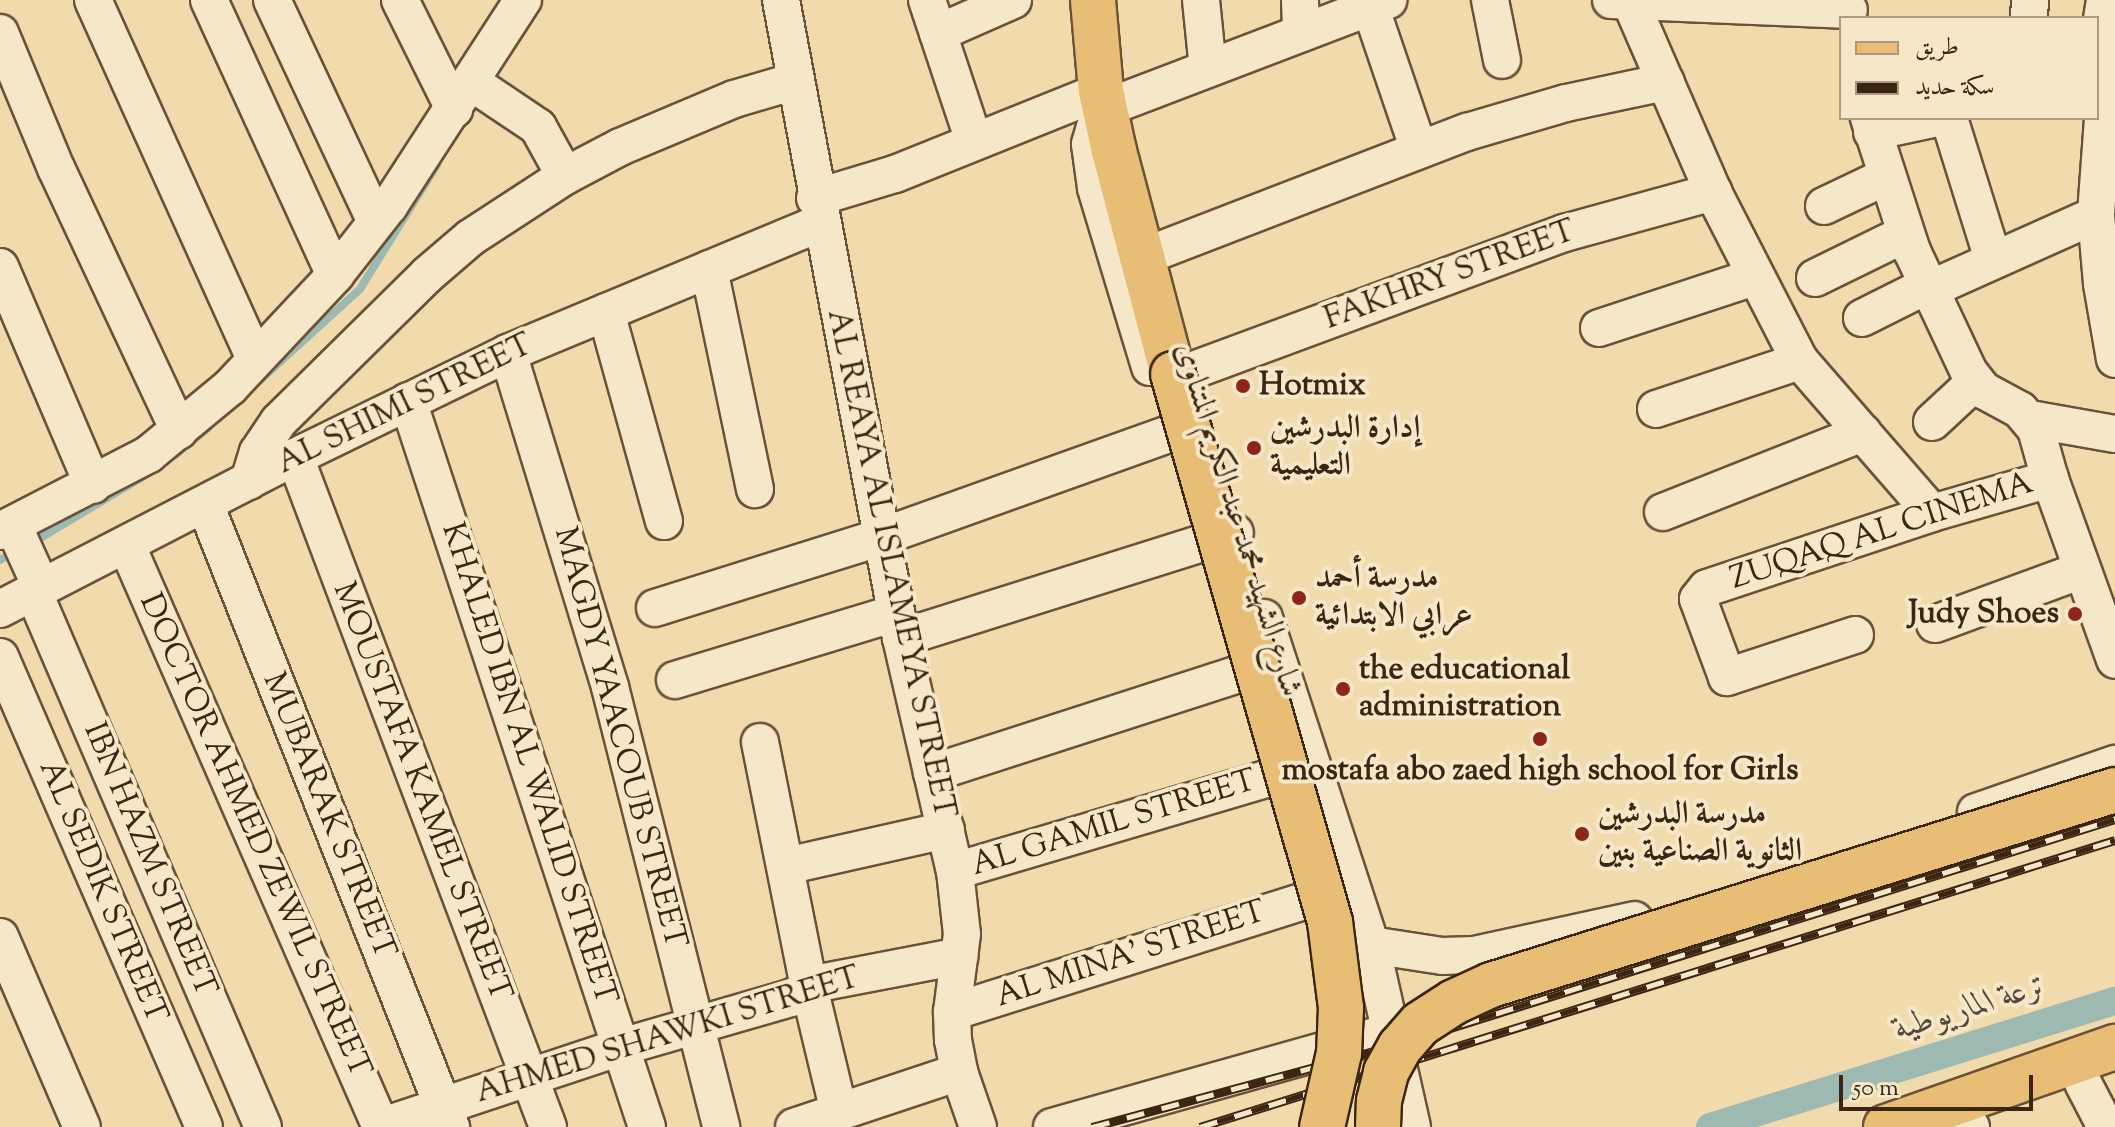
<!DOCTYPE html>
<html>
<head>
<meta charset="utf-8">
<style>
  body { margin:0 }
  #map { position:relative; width:2115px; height:1127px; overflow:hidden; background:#f1daac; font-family:"Sorts Mill Goudy",Amiri,serif }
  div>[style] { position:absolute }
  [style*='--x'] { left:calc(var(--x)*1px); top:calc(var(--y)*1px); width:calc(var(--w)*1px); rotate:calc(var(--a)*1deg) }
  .stream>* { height:8px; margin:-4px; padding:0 4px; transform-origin:4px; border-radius:4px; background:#9cbab1 }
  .canal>* { height:28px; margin:-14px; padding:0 14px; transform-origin:14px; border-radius:14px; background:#9cbab1 }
  .roads { filter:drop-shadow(2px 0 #695238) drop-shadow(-2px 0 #695238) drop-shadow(0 2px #695238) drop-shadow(0 -2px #695238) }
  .minor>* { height:36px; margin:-18px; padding:0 18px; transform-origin:18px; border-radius:18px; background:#f6e7c9 }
  .major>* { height:44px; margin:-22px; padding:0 22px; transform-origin:22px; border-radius:22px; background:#e8bd76 }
  .rail>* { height:9px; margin-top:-4.5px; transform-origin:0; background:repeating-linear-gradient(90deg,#f6e7c9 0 18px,#3c2512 0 36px); box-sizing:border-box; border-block:2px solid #3c2512 }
  .bridges { filter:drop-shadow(2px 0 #3c2512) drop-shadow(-2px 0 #3c2512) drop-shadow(0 2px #3c2512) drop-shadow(0 -2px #3c2512) }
  .major-bridge>* { height:44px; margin:-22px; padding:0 22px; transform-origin:22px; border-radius:22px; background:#e8bd76 }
  .dots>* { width:22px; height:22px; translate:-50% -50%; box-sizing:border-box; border:4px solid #f6e7c9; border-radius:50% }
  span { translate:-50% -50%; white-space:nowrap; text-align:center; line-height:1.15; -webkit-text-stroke:8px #f6e7c9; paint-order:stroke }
  .street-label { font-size:32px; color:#3c2512 }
  .poi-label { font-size:32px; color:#3c2512; font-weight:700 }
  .left { translate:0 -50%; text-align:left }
  .right { translate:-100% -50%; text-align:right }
  .water-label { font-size:34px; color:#544a3a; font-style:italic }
  .legend { position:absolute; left:1839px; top:16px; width:260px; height:104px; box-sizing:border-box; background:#f6e7c9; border:2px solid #ac9980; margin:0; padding:10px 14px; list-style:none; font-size:24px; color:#3c2512 }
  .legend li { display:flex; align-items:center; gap:16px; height:40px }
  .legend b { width:40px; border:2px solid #ac9980 }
  .scale { position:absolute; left:1839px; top:1075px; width:194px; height:36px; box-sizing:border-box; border:4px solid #3c2512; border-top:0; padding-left:10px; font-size:24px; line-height:28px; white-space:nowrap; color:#3c2512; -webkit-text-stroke:6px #f6e7c9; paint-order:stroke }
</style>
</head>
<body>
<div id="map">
  <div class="stream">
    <div style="--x:259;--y:381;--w:137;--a:-42.3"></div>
    <div style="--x:360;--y:289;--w:146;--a:-58.2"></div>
    <div style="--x:175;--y:455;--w:43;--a:-39.3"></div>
    <div style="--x:32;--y:543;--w:131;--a:-30.9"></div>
    <div style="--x:0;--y:560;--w:19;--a:-28"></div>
  </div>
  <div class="canal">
    <div style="--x:1710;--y:1127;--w:424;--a:-17.3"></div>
  </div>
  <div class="roads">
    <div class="minor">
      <div style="--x:93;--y:0;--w:394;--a:65.7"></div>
      <div style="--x:209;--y:0;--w:302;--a:65.4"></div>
      <div style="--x:272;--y:0;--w:245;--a:64.9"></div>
      <div style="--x:400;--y:0;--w:122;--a:63.6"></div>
      <div style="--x:781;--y:0;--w:649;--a:79.35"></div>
      <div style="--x:901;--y:638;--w:239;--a:77"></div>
      <div style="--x:955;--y:871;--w:63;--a:83.7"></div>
      <div style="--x:962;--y:934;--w:79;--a:97.3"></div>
      <div style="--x:952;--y:1012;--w:28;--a:88"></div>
      <div style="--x:953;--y:1040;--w:33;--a:79"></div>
      <div style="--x:959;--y:1072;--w:58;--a:70.9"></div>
      <div style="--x:927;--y:0;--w:149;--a:71.6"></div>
      <div style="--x:1201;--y:0;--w:69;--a:84.2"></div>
      <div style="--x:1300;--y:0;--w:33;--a:88"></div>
      <div style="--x:1490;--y:0;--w:61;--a:78.7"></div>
      <div style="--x:1611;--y:0;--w:238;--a:2.4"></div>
      <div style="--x:2105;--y:0;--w:30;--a:99"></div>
      <div style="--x:2100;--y:30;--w:75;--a:86.9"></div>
      <div style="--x:2104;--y:105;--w:110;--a:94.2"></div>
      <div style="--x:2096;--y:215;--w:69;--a:85"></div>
      <div style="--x:2102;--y:284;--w:76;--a:80.2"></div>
      <div style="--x:1631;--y:3;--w:206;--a:66.5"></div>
      <div style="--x:1713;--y:192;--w:190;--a:62.8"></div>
      <div style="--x:1800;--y:361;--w:201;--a:49"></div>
      <div style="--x:1370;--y:6;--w:152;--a:71.2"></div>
      <div style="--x:2029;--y:18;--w:17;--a:-87"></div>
      <div style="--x:0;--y:33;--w:146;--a:67.5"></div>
      <div style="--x:56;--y:168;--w:290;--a:64.9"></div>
      <div style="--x:938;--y:33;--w:82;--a:-23.7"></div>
      <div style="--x:471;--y:82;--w:81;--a:33.9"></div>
      <div style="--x:538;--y:127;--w:56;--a:61.1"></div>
      <div style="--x:1103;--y:99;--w:47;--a:106.1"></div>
      <div style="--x:1090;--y:144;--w:44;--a:82.2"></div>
      <div style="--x:1096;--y:188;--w:187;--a:73.2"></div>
      <div style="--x:1124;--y:101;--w:283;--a:-20.9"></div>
      <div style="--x:1869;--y:118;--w:140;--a:72.1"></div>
      <div style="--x:1912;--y:251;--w:134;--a:64.8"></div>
      <div style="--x:1969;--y:372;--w:23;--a:52"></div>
      <div style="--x:1983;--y:390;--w:42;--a:28.4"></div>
      <div style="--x:2020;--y:410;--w:25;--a:50"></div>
      <div style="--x:2036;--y:429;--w:52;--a:74.4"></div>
      <div style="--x:2050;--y:479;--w:192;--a:70.2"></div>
      <div style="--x:1949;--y:118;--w:148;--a:72.7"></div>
      <div style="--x:1872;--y:132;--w:66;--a:-12.2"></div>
      <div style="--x:815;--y:198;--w:84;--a:-16.7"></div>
      <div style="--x:895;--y:174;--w:222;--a:-21.9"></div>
      <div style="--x:1824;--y:206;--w:68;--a:-25.4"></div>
      <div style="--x:1158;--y:251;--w:331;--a:-21.1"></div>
      <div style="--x:1467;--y:132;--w:103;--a:-16.3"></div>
      <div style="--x:1566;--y:103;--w:102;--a:-11.9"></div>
      <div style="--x:0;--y:267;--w:237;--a:66.9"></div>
      <div style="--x:709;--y:269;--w:225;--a:78.2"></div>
      <div style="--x:1815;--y:278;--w:100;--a:-26.1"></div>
      <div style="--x:1928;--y:290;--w:184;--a:-24.1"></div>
      <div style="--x:606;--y:312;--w:217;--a:74.5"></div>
      <div style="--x:1862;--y:318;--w:72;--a:-26.6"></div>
      <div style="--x:1599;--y:328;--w:163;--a:-18.2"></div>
      <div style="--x:508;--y:353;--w:349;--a:73"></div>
      <div style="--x:610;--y:687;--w:454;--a:75.8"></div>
      <div style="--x:1191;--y:371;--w:398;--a:-20.3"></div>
      <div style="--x:1564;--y:233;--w:155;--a:-15.4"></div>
      <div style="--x:408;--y:401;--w:764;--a:71.78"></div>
      <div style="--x:1656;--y:409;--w:152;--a:-18.4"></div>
      <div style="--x:2030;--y:419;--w:86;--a:10"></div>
      <div style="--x:1932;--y:422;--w:59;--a:-42.9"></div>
      <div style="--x:295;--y:457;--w:716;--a:69.31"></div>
      <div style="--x:249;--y:481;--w:30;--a:-73"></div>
      <div style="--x:258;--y:452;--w:37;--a:-56"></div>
      <div style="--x:279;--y:421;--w:208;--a:-44.6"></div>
      <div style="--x:427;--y:275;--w:57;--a:-40.7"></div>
      <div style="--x:470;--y:238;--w:113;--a:-33.1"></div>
      <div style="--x:565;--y:176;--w:62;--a:-27.8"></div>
      <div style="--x:620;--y:147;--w:124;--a:-22.8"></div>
      <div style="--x:734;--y:99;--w:64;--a:-16.4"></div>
      <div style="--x:205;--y:504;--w:670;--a:68.45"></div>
      <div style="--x:1663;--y:512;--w:215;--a:-21.6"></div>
      <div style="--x:13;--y:525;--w:70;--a:65.6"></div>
      <div style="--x:0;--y:531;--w:168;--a:-27.3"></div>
      <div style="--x:149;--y:454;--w:105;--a:-39.6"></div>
      <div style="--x:230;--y:387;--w:154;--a:-46.8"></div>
      <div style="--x:335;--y:275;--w:88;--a:-52"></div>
      <div style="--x:389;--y:206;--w:246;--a:-57"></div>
      <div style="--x:127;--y:546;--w:634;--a:66.39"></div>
      <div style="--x:34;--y:593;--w:581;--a:66.79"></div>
      <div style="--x:655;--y:608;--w:237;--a:-17.4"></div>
      <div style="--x:881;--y:537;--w:308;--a:-19.7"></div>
      <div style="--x:0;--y:609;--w:332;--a:-27.3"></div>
      <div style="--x:295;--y:457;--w:237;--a:-26"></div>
      <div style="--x:508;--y:353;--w:338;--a:-22.6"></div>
      <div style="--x:1264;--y:618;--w:344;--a:71.9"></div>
      <div style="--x:1371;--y:945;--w:187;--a:77.3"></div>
      <div style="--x:1935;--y:624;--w:157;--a:-20.2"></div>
      <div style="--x:1855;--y:635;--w:135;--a:161.8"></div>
      <div style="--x:1727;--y:677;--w:83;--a:-110.4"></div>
      <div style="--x:1698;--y:599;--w:14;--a:-51"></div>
      <div style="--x:1707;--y:588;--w:237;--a:-18.4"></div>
      <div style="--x:1932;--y:513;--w:123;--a:-16.1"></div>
      <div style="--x:901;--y:638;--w:350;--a:-17.5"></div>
      <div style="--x:0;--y:657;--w:512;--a:66.54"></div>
      <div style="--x:675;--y:680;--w:231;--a:-16.9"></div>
      <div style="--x:760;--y:742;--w:250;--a:78.7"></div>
      <div style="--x:809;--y:987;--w:129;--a:76.5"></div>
      <div style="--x:932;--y:773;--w:325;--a:-17.9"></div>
      <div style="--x:1976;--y:812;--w:147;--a:-19.1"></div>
      <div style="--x:786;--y:866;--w:164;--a:-12.7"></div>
      <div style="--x:955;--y:871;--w:332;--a:-16.5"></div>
      <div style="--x:0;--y:937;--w:207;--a:66.7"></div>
      <div style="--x:1371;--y:945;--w:72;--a:8.8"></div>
      <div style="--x:1442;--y:956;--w:32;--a:-2"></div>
      <div style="--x:1474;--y:955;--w:164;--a:-12.3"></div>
      <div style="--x:952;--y:1012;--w:375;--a:-17.5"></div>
      <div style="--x:2083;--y:1083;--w:50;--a:62.4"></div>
      <div style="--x:1968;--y:1122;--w:6;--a:59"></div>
      <div style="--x:380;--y:1127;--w:254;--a:-18.4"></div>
      <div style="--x:621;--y:1047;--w:177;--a:-16.1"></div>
      <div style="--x:791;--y:998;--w:32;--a:-28"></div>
      <div style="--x:819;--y:983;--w:143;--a:-10.9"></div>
      <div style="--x:794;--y:1127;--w:174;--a:-18.4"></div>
      <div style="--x:1052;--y:1127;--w:351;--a:-15.7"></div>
    </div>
    <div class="major">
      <div style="--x:1093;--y:0;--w:91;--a:85"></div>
      <div style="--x:1101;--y:91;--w:61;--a:77.8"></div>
      <div style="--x:1114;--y:151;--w:231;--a:75.2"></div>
      <div style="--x:1886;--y:1127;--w:243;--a:-19.3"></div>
    </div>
  </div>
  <div class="rail">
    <div style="--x:1092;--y:1127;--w:312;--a:-15.1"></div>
    <div style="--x:1393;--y:1046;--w:757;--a:-17.45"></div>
    <div style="--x:1200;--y:1127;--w:959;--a:-17.41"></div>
  </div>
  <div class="bridges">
    <div class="major-bridge">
      <div style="--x:1173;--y:374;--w:570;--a:74.01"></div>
      <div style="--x:1330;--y:922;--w:87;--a:82.7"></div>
      <div style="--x:1341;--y:1008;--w:45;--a:92.5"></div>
      <div style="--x:1339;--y:1053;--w:76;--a:102.9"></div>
      <div style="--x:1378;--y:1127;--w:26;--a:-88"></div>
      <div style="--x:1379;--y:1101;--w:30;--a:-76"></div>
      <div style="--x:1386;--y:1072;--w:29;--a:-61"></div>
      <div style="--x:1400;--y:1047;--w:30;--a:-49"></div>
      <div style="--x:1420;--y:1024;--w:40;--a:-32.9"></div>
      <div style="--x:1454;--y:1002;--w:41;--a:-24.7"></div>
      <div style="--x:1491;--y:985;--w:654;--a:-17.35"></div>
    </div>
  </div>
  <div class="dots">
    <div style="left:1243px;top:386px;background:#8f2418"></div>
    <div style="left:1254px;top:448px;background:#8f2418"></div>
    <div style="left:1299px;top:598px;background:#8f2418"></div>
    <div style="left:2075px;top:614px;background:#8f2418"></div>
    <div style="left:1343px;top:689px;background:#8f2418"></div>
    <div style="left:1540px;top:739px;background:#8f2418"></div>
    <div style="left:1582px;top:834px;background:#8f2418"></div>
  </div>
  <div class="street-label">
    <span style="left:1450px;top:276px;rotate:-20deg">FAKHRY STREET</span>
    <span style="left:405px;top:405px;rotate:-26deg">AL SHIMI STREET</span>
    <span style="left:1237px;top:520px;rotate:73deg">شارع الشهيد محمد عبد الكريم المتناوى</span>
    <span style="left:1882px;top:532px;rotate:-18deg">ZUQAQ AL CINEMA</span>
    <span style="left:890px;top:564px;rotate:78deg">AL REAYA AL ISLAMEYA STREET</span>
    <span style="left:619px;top:738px;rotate:75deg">MAGDY YAACOUB STREET</span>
    <span style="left:528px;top:764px;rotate:72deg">KHALED IBN AL WALID STREET</span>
    <span style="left:421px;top:792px;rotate:69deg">MOUSTAFA KAMEL STREET</span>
    <span style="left:328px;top:816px;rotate:68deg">MUBARAK STREET</span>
    <span style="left:1114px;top:824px;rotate:-17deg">AL GAMIL STREET</span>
    <span style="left:254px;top:836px;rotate:66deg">DOCTOR AHMED ZEWIL STREET</span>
    <span style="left:149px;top:860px;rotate:67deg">IBN HAZM STREET</span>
    <span style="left:102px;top:892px;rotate:67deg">AL SEDIK STREET</span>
    <span style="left:1131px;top:955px;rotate:-18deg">AL MINA' STREET</span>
    <span style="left:668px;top:1036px;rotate:-17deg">AHMED SHAWKI STREET</span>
  </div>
  <div class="poi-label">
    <span class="left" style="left:1259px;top:386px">Hotmix</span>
    <span class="left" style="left:1270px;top:448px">إدارة البدرشين<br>التعليمية</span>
    <span class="left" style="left:1315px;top:598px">مدرسة أحمد<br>عرابي الابتدائية</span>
    <span class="right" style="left:2059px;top:614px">Judy Shoes</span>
    <span class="left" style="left:1359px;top:689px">the educational<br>administration</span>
    <span style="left:1540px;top:771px">mostafa abo zaed high school for Girls</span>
    <span class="left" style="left:1598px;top:834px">مدرسة البدرشين<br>الثانوية الصناعية بنين</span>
  </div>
  <div class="water-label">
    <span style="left:1971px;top:1008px;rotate:-17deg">ترعة الماريوطية</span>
  </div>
  <ul class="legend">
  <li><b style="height:10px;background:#e8bd76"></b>طريق</li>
  <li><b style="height:10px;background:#3c2512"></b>سكة حديد</li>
  </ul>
  <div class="scale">50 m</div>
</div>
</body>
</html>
